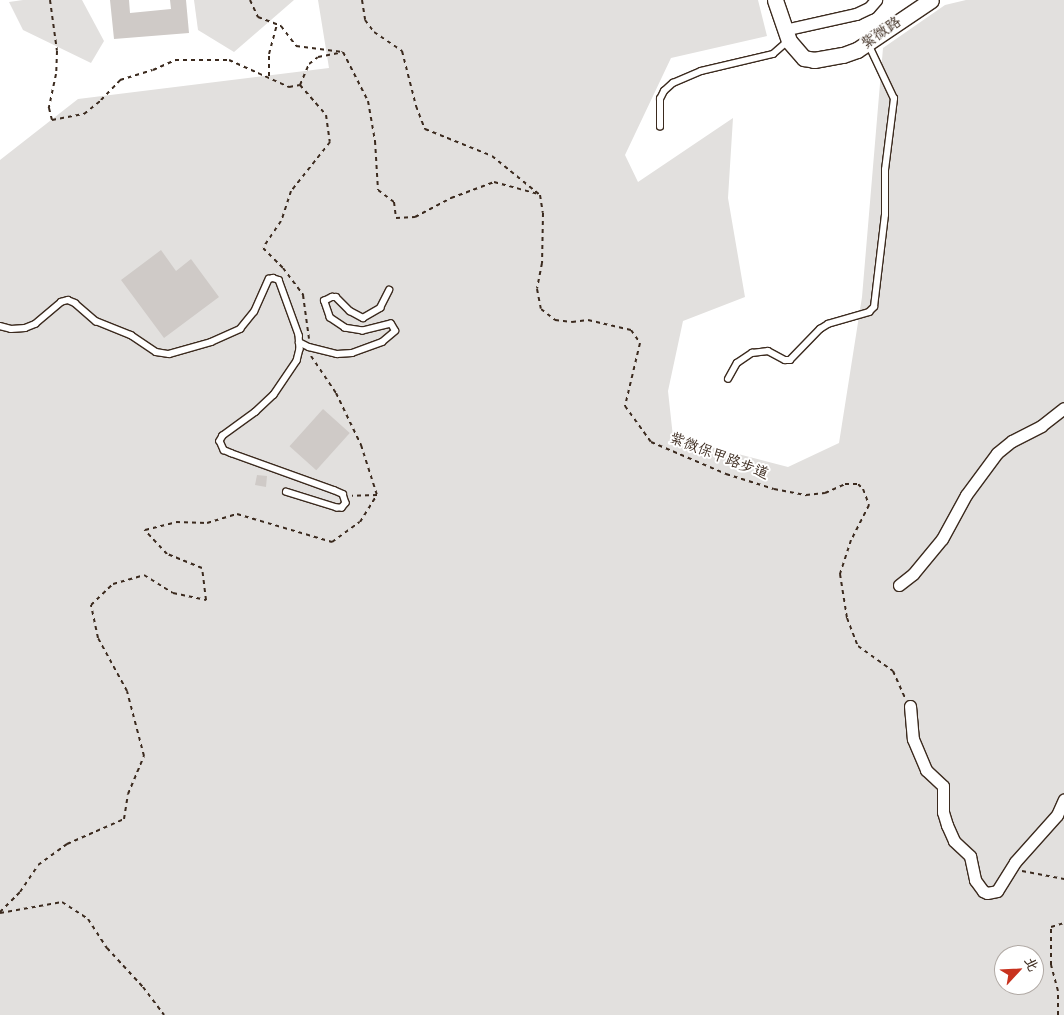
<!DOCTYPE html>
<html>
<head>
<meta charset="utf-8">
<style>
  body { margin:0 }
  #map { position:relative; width:1064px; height:1015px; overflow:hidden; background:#fff; font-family:"Shantell Sans","LXGW WenKai TC",sans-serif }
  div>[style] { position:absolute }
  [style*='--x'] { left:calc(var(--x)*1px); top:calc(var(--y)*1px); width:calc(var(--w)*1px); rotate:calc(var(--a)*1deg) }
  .green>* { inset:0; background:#e2e0de }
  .building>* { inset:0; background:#cfcac7; transform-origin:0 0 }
  .path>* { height:2px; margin-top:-1px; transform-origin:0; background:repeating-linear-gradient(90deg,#3b2a1e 0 4px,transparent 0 8px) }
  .roads { filter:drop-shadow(1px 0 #3b2a1e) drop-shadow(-1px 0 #3b2a1e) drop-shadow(0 1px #3b2a1e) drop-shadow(0 -1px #3b2a1e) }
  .lane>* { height:5.5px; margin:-2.75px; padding:0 2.75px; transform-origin:2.75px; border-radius:2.75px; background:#fff }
  .street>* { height:11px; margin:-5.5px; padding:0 5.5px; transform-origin:5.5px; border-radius:5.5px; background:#fff }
  .secondary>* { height:15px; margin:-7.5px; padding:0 7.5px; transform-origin:7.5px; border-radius:7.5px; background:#fff }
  span { translate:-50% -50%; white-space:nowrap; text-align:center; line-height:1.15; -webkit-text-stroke:4px #fff; paint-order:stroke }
  .street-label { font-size:15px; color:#3b2a1e }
  .north { position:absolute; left:994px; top:945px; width:50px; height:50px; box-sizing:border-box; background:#fff; border:1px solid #b1aaa5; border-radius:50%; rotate:65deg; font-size:14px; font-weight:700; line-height:20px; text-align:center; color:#3b2a1e }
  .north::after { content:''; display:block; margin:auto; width:18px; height:22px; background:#c8321e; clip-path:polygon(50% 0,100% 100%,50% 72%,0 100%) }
</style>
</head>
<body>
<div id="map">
  <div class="green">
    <div style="clip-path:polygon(23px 0,82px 0,104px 41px,91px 63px,23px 30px,9px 2px)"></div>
    <div style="clip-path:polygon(194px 0,294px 0,234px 52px,198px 30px)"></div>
    <div style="clip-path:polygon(evenodd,318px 0,758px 0,767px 36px,671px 58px,625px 155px,638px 182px,733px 118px,728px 198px,745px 297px,683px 321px,668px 391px,673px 437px,788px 467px,839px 443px,862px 297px,883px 48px,945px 5px,966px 0,1064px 0,1064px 1015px,0 1015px,0 160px,78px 99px,329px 68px,318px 0,1004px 955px,1034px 955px,1034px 985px,1004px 985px,1004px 955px)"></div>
  </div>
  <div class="building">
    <div style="clip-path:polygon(110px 0,129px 0,130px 13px,171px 9px,170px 0,186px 0,189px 33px,114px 39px)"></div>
    <div style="clip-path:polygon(161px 250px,176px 271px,191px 259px,219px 297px,164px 338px,121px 280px)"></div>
    <div style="left:323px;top:409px;width:36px;height:50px;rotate:42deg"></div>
    <div style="clip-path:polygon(257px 475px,267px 476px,266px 487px,255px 485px)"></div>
  </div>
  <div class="path">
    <div style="--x:50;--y:0;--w:51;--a:82.2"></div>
    <div style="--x:57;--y:51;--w:23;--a:92"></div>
    <div style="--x:56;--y:74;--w:35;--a:102"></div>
    <div style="--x:49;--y:108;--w:12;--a:76"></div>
    <div style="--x:52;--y:120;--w:33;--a:-11"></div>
    <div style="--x:84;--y:114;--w:22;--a:-39"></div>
    <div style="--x:101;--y:100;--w:28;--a:-46"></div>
    <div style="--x:120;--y:80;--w:34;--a:-17"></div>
    <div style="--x:153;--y:70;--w:24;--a:-24"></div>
    <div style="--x:175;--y:60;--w:54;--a:0"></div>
    <div style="--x:229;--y:60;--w:66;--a:24.2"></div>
    <div style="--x:289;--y:87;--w:11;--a:-10"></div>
    <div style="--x:300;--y:85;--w:23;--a:-67"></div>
    <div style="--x:309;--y:64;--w:11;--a:-38"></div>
    <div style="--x:318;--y:57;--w:25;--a:-11"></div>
    <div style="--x:250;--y:0;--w:19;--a:65"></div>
    <div style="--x:258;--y:17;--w:25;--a:21"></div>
    <div style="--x:281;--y:26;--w:25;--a:53"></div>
    <div style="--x:296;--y:46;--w:47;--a:7.3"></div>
    <div style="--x:343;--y:52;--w:55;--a:63"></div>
    <div style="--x:368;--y:101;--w:41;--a:80.1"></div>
    <div style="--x:375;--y:141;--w:49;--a:86.5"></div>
    <div style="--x:378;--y:190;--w:20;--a:37"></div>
    <div style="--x:394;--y:202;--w:16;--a:83"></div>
    <div style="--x:396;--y:218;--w:19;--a:-3"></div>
    <div style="--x:415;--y:217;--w:41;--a:-27.8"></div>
    <div style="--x:451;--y:198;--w:46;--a:-20.4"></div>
    <div style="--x:494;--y:182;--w:46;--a:15.3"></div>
    <div style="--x:362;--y:0;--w:20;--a:81"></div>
    <div style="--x:365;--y:20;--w:15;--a:53"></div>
    <div style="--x:374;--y:32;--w:34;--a:34"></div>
    <div style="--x:402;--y:51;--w:57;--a:75.7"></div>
    <div style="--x:416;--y:106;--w:25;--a:69"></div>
    <div style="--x:425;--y:129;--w:72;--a:21.9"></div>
    <div style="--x:492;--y:156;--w:62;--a:39.1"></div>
    <div style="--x:540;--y:195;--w:18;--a:81"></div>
    <div style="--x:543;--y:213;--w:50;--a:91.1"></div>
    <div style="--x:542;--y:263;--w:26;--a:101"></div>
    <div style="--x:537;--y:289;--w:20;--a:79"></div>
    <div style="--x:541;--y:309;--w:18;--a:38"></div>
    <div style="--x:555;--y:320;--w:17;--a:7"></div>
    <div style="--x:572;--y:322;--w:16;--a:-7"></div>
    <div style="--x:588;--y:320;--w:44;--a:13.1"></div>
    <div style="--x:631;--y:330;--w:16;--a:55"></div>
    <div style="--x:640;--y:343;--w:65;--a:103.4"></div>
    <div style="--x:625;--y:406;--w:44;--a:54.2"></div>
    <div style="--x:651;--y:442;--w:82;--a:23.1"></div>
    <div style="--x:726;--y:474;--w:50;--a:17.4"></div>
    <div style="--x:774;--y:489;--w:33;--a:11"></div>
    <div style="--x:806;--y:495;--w:19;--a:-6"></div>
    <div style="--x:825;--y:493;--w:22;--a:-24"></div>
    <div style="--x:845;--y:484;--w:13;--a:0"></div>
    <div style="--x:858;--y:484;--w:7;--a:45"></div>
    <div style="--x:863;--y:489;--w:17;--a:69"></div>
    <div style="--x:869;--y:505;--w:39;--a:117"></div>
    <div style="--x:851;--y:540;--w:36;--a:108"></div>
    <div style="--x:840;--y:574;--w:45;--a:81"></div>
    <div style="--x:847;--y:618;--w:30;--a:69"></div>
    <div style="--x:858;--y:646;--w:43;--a:35.5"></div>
    <div style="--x:893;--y:671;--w:30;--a:66"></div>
    <div style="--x:269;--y:76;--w:22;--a:-90"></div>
    <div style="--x:269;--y:54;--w:30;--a:-75"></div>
    <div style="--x:300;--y:85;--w:40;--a:49"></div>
    <div style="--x:326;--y:115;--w:27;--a:82"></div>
    <div style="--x:330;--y:142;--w:63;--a:128.5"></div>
    <div style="--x:291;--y:191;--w:32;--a:108"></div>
    <div style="--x:281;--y:221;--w:32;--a:124"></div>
    <div style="--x:263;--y:248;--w:28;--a:45"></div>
    <div style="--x:283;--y:268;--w:34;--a:53"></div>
    <div style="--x:303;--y:295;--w:44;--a:82.2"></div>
    <div style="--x:311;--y:356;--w:45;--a:56"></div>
    <div style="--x:336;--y:393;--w:58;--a:64.3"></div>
    <div style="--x:361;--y:445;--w:52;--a:72.3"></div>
    <div style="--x:1022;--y:871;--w:43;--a:10.8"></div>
    <div style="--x:0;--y:912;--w:28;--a:-45"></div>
    <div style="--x:20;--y:892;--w:32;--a:-56"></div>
    <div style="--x:38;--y:865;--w:36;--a:-36"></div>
    <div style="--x:67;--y:844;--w:62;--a:-23.7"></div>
    <div style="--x:124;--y:819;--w:25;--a:-81"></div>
    <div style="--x:128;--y:794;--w:41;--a:-67.2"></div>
    <div style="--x:144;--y:756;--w:67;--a:-104.7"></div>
    <div style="--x:127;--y:691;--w:60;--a:-118.7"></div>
    <div style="--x:98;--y:638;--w:34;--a:-102"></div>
    <div style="--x:91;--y:605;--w:30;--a:-44"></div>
    <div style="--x:113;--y:584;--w:32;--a:-16"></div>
    <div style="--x:144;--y:575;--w:34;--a:32"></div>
    <div style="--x:173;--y:593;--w:34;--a:12"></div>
    <div style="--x:206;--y:600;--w:32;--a:-97"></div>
    <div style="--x:202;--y:568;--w:38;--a:-158"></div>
    <div style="--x:167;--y:554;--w:33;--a:-133"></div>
    <div style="--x:145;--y:530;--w:32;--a:-14"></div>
    <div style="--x:176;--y:522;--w:31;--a:2"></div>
    <div style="--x:207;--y:523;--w:31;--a:-17"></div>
    <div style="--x:237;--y:514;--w:99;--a:16.4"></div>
    <div style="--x:332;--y:542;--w:34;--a:-36"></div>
    <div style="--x:360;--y:522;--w:32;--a:-58"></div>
    <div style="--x:377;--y:495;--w:25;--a:178"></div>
    <div style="--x:0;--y:913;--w:63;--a:-10.1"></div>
    <div style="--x:62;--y:902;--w:31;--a:33"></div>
    <div style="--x:88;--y:919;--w:35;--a:57"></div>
    <div style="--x:107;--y:948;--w:53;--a:47.3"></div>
    <div style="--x:143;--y:987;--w:35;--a:53"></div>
    <div style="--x:1058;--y:1015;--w:24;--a:-90"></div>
    <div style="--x:1058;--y:991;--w:27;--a:-105"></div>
    <div style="--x:1051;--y:965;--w:38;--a:-90"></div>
    <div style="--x:1051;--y:927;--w:14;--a:-17"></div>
  </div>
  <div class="roads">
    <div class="lane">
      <div style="--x:660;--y:127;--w:28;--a:-90"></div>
      <div style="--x:660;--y:99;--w:9;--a:-63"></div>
      <div style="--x:664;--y:91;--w:12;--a:-42"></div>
      <div style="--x:673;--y:83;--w:30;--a:-23"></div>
      <div style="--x:701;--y:71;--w:74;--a:-13.3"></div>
      <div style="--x:773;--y:54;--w:18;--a:-41"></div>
      <div style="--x:0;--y:326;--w:11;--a:15"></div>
      <div style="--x:11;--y:329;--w:14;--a:-4"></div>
      <div style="--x:25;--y:328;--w:11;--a:-22"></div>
      <div style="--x:35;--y:324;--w:34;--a:-40"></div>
      <div style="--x:61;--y:302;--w:7;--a:-16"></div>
      <div style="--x:68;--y:300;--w:8;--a:23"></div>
      <div style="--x:75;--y:303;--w:28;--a:41"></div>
      <div style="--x:96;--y:321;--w:38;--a:22"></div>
      <div style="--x:131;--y:335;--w:30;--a:34"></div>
      <div style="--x:156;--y:352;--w:13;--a:9"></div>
      <div style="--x:169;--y:354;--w:44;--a:-15.9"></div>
      <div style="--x:211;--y:342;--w:32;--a:-24"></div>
      <div style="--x:240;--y:329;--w:22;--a:-51"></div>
      <div style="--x:254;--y:312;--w:36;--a:-66"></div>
      <div style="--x:269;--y:279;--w:4;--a:-14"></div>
      <div style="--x:273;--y:278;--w:6;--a:18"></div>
      <div style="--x:279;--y:280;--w:59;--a:70"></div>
      <div style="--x:299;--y:335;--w:14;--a:86"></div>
      <div style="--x:300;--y:349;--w:12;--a:104"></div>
      <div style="--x:297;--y:361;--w:41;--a:124.1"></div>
      <div style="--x:274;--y:395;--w:25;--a:137"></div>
      <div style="--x:256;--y:412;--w:41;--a:144"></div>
      <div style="--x:223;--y:436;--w:6;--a:121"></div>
      <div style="--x:220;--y:441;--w:10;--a:66"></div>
      <div style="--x:224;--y:450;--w:8;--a:23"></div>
      <div style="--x:231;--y:453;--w:109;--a:19.8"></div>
      <div style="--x:334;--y:490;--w:10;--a:24"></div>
      <div style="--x:343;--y:494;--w:9;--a:72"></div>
      <div style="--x:346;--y:503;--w:6;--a:129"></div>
      <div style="--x:342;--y:508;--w:5;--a:180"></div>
      <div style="--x:337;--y:508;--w:53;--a:-162.6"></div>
      <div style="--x:299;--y:342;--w:11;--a:27"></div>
      <div style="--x:309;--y:347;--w:29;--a:14"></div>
      <div style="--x:337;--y:354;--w:15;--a:-4"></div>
      <div style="--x:352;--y:353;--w:32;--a:-20"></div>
      <div style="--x:382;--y:342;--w:17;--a:-40"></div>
      <div style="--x:395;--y:331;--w:8;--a:-120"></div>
      <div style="--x:391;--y:324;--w:29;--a:166"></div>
      <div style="--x:363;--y:331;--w:18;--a:-171"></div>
      <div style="--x:345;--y:328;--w:18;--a:-146"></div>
      <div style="--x:330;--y:318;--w:18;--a:-109"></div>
      <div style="--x:324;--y:301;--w:9;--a:-27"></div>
      <div style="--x:332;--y:297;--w:4;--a:0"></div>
      <div style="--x:336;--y:297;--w:20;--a:45"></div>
      <div style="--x:350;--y:311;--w:15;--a:28"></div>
      <div style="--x:363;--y:318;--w:20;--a:-30"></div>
      <div style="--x:380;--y:308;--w:20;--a:-63"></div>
      <div style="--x:728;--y:379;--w:18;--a:-61"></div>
      <div style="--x:737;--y:363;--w:18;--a:-34"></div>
      <div style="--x:752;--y:353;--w:16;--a:-7"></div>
      <div style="--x:768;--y:351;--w:19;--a:28"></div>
      <div style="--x:785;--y:360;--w:5;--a:0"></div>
      <div style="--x:790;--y:360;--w:43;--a:-45.9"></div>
      <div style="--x:820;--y:329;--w:9;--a:-32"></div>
      <div style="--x:828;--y:324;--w:43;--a:-16.3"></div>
      <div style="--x:869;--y:312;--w:7;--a:-45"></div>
      <div style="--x:874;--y:307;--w:93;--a:-83.2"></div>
      <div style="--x:885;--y:215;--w:45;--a:-90"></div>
      <div style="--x:885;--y:170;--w:72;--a:-82.8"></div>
      <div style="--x:894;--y:99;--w:61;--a:-115.3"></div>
    </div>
    <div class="street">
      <div style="--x:784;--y:30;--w:74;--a:-12.5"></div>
      <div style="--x:856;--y:14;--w:14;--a:-25"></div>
      <div style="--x:869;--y:8;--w:11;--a:-49"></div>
      <div style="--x:899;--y:585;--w:18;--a:-38"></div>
      <div style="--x:913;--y:574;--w:45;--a:-50.4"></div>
      <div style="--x:942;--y:539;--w:50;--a:-61.4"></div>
      <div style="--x:966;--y:495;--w:52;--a:-53.6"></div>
      <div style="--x:997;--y:453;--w:19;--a:-39"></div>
      <div style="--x:1012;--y:441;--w:33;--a:-27"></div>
      <div style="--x:1041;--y:426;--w:29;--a:-38"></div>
      <div style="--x:910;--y:706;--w:33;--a:85"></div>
      <div style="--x:913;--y:739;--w:34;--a:67"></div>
      <div style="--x:926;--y:770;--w:23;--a:43"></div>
      <div style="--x:943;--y:786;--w:26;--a:90"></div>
      <div style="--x:943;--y:812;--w:14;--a:73"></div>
      <div style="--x:947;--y:825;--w:17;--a:66"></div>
      <div style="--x:954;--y:841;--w:22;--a:43"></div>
      <div style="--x:970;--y:856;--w:25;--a:78"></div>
      <div style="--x:975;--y:880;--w:14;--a:54"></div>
      <div style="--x:983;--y:891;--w:4;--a:27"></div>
      <div style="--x:987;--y:893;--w:10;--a:-11"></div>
      <div style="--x:997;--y:891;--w:34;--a:-58"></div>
      <div style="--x:1015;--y:862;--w:63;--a:-48.2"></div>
      <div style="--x:1057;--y:815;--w:17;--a:-66"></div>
    </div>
    <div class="secondary">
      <div style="--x:775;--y:0;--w:43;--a:71.1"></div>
      <div style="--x:789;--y:41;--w:23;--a:49"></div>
      <div style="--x:804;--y:58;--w:10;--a:11"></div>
      <div style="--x:814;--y:60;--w:29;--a:-10"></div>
      <div style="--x:843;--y:55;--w:15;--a:-20"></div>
      <div style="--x:857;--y:50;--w:89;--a:-34"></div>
    </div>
  </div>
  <div class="street-label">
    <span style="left:881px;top:33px;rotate:-35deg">紫微路</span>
    <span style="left:719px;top:456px;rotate:21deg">紫微保甲路步道</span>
  </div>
  <div class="north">北</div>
</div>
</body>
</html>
